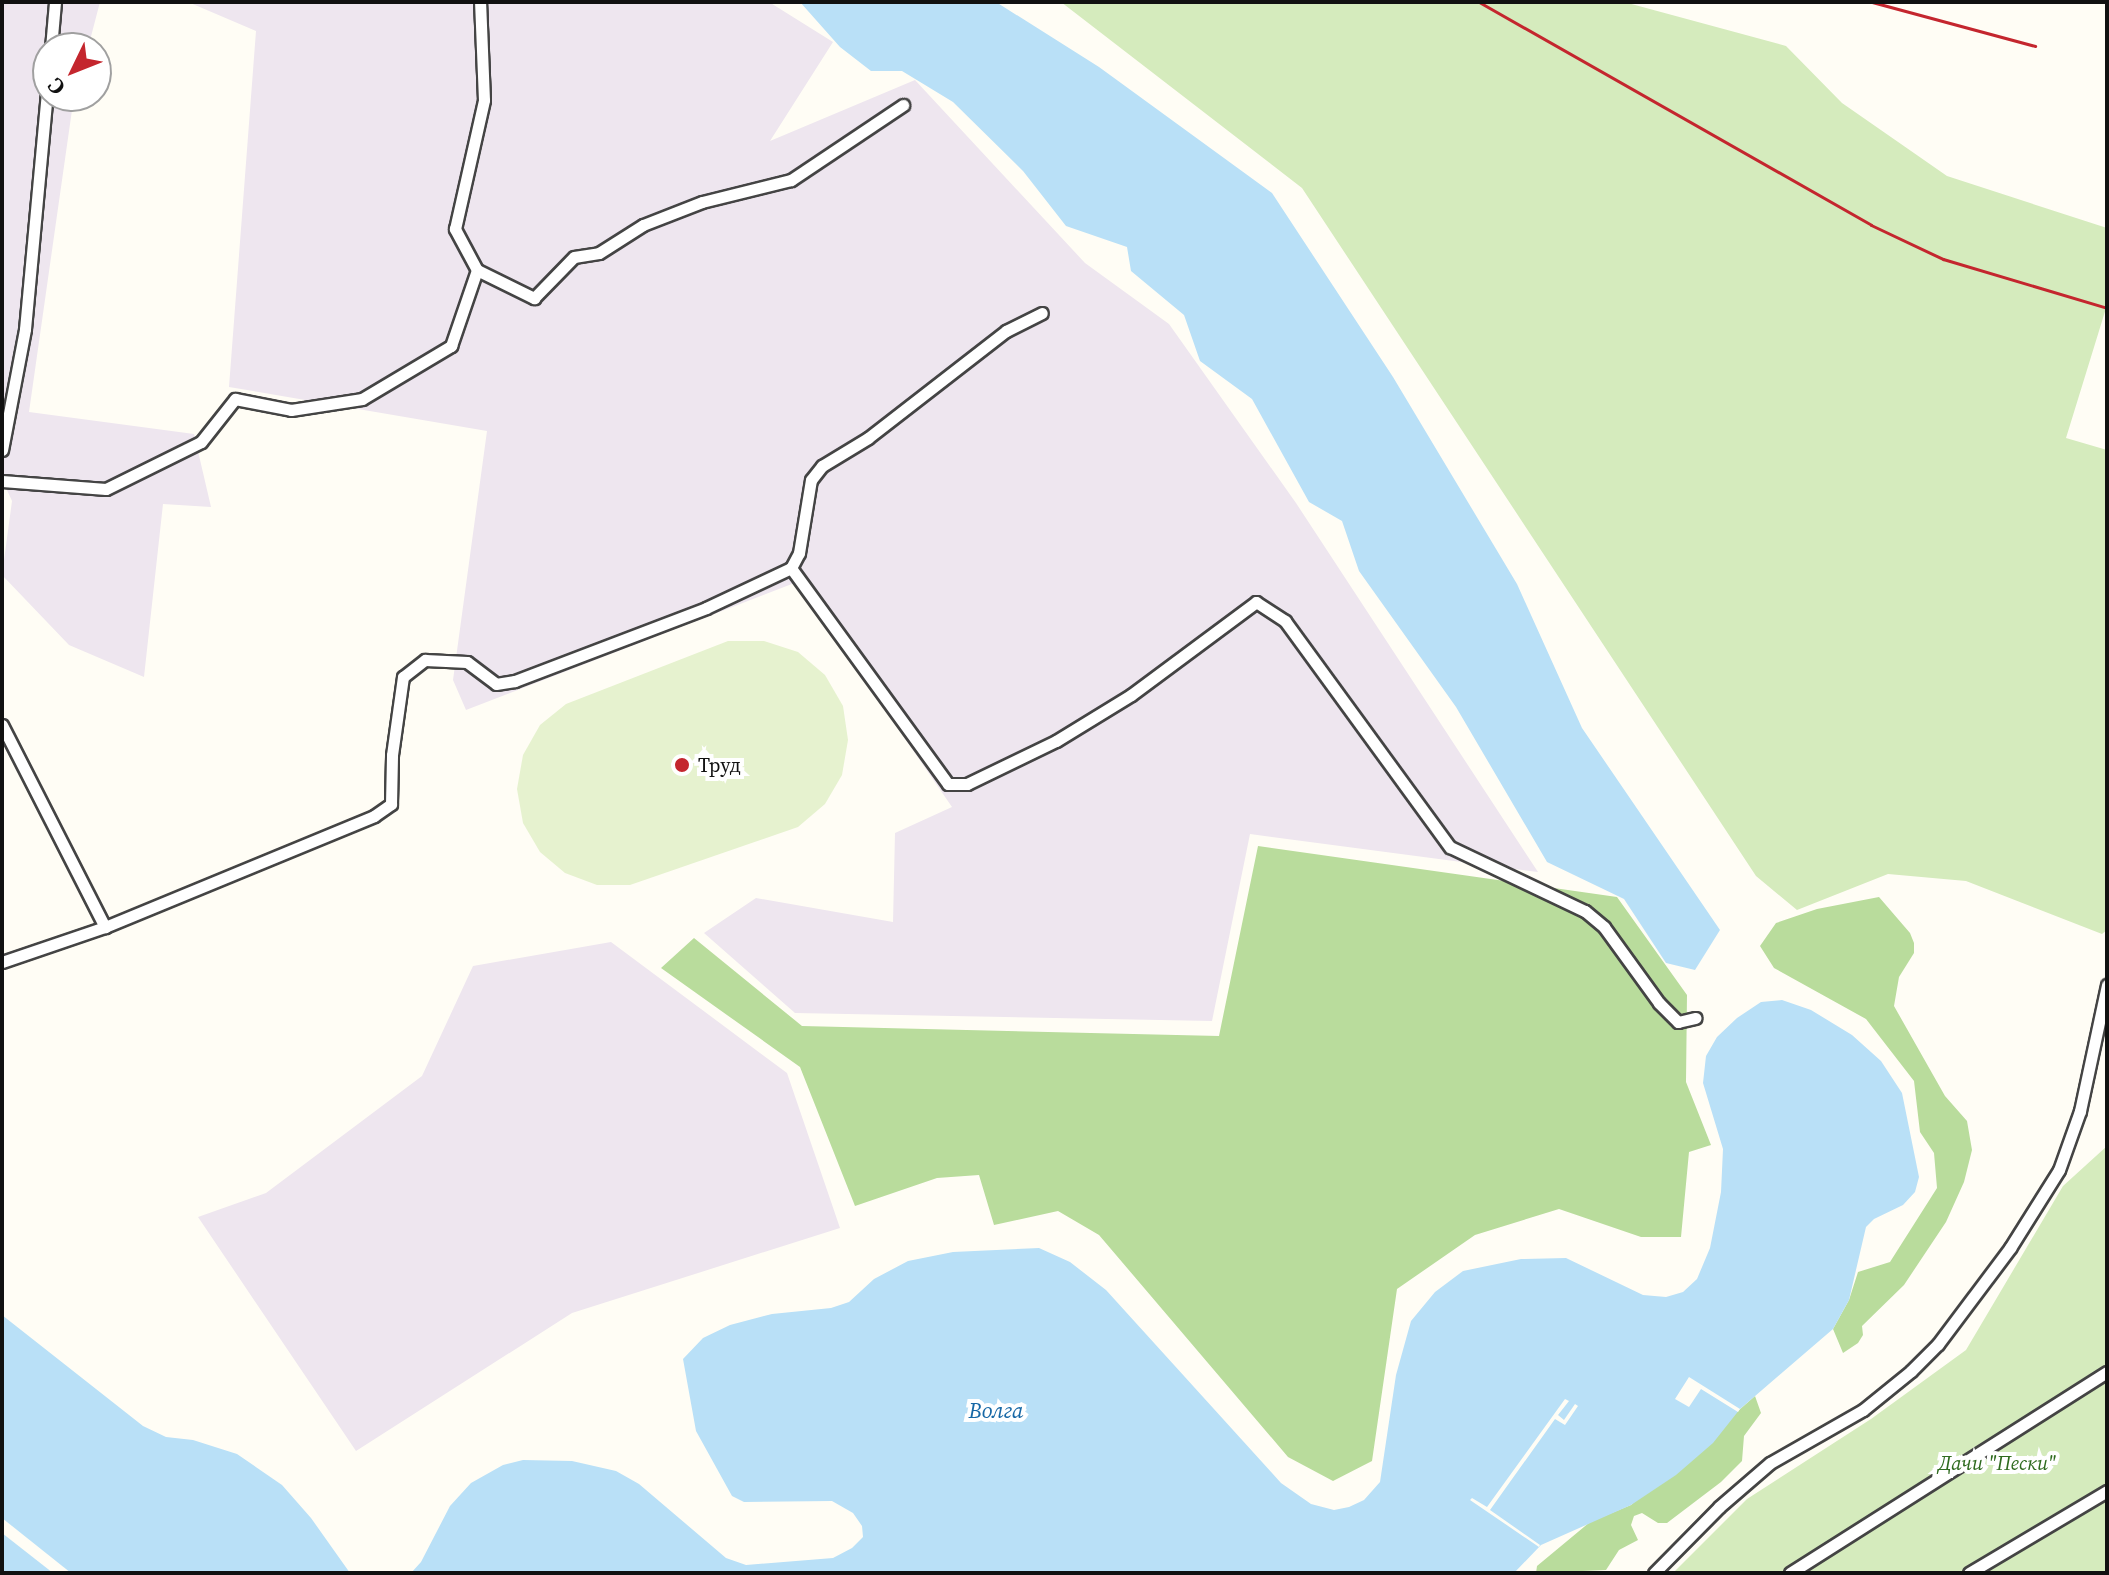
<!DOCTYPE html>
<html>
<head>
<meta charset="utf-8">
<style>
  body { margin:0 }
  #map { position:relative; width:2109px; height:1575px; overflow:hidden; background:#fffdf5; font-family:"Source Serif 4",serif }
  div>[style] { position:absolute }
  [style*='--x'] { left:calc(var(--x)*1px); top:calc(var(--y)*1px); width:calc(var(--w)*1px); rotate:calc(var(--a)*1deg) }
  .industrial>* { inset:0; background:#eee6ef }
  .green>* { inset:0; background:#d5ebbd }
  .forest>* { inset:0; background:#b9dc9c }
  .pitch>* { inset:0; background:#e6f2cf }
  .water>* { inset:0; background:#b9e0f7 }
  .pier>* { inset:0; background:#fffdf5 }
  .roads { filter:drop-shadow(2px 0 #444) drop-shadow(-2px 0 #444) drop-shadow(0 2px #444) drop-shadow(0 -2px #444) }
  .minor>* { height:11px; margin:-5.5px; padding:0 5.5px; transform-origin:5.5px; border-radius:5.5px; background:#fff }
  .rail>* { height:3px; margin:-1.5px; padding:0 1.5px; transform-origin:1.5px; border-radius:1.5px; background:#c4262e }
  .dots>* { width:22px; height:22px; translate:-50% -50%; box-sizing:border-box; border:4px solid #fff; border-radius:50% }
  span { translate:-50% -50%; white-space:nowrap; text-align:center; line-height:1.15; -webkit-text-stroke:8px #fff; paint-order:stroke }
  .poi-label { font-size:20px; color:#111 }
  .left { translate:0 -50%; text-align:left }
  .park-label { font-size:20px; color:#2f6b1f; font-style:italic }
  .water-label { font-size:22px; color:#1768a6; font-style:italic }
  .frame { position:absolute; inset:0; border:4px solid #111; pointer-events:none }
  .north { position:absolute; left:32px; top:32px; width:80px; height:80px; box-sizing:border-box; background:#fff; border:2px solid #a0a0a0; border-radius:50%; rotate:227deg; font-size:22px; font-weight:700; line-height:32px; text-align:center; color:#111 }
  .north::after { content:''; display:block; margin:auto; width:28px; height:36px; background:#c4262e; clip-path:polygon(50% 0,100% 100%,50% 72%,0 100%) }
</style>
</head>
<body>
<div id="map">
  <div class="industrial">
    <div style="clip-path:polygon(2px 2px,100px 2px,88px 48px,48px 48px,48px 96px,74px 96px,29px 412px,194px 434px,211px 507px,163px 504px,144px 677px,69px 645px,2px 575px,12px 501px,2px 479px)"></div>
    <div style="clip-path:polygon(188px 2px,769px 2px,833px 42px,770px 141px,915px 80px,1085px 263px,1169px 324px,1296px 503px,1538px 872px,1250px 834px,1212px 1021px,795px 1013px,704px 933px,756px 898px,893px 922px,895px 833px,952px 807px,797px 582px,466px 710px,453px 680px,487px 431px,229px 387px,256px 31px)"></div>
    <div style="clip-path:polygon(611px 942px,787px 1073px,840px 1228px,572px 1313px,356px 1451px,198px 1217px,266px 1193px,422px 1076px,473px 966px)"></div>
  </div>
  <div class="green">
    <div style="clip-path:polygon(1061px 2px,1624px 2px,1786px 46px,1842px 103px,1947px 176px,2107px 228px,2107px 305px,2066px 438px,2107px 450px,2107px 930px,2102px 934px,1966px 881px,1888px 874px,1797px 910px,1756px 876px,1302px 188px)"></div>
    <div style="clip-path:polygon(2107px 1146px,2107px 1573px,1673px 1573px,1747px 1499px,1871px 1419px,1966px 1350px,2063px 1186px)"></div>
  </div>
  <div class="forest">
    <div style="clip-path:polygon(1258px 846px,1617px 897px,1687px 995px,1686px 1082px,1711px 1145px,1689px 1152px,1681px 1237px,1641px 1237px,1559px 1209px,1475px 1235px,1397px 1289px,1372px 1461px,1333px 1481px,1288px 1457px,1099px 1235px,1058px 1211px,994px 1225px,979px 1175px,937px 1178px,855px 1206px,800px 1067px,661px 968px,694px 938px,802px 1026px,1219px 1036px)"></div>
    <div style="clip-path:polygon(1879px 897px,1910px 933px,1914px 943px,1914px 953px,1899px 977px,1894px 1006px,1945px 1096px,1967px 1121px,1972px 1150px,1964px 1182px,1946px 1222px,1904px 1285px,1862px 1326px,1863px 1335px,1858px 1343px,1843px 1353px,1833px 1329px,1849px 1300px,1858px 1272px,1890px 1262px,1937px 1188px,1934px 1153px,1920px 1132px,1914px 1081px,1866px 1019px,1774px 968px,1760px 946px,1776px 923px,1817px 909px)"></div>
    <div style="clip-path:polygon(1755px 1396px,1761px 1413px,1744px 1436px,1742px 1461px,1721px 1482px,1667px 1523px,1658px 1523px,1642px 1513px,1634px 1516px,1631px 1525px,1638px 1540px,1619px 1550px,1606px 1570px,1536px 1573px,1537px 1566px,1590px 1522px,1631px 1505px)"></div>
  </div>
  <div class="pitch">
    <div style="clip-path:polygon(728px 641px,764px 641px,798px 652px,825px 675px,843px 706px,848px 740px,842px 775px,825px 804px,798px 827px,630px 885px,597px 885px,565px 873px,540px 852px,523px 823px,517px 789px,523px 755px,540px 725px,566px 704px)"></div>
  </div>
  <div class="water">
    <div style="clip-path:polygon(800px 2px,996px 2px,1099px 67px,1272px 193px,1393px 377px,1517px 584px,1582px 728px,1720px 930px,1695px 970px,1666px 963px,1624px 899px,1547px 862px,1456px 707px,1359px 571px,1342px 521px,1309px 502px,1252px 399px,1200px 361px,1184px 315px,1131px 271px,1127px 247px,1066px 226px,1023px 171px,953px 102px,902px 71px,871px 71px,840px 47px)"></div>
    <div style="clip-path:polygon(1782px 1000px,1811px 1010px,1852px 1035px,1881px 1061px,1902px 1093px,1919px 1177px,1915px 1192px,1903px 1205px,1874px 1219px,1866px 1227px,1849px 1300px,1833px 1329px,1740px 1409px,1713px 1443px,1676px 1475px,1631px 1505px,1541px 1545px,1514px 1573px,411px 1573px,421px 1562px,450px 1506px,471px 1483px,503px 1465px,523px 1460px,572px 1461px,616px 1471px,639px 1484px,726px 1558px,746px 1565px,833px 1558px,852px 1548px,863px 1537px,862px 1526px,853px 1513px,832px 1501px,744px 1502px,732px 1496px,696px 1431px,683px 1359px,703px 1338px,730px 1325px,772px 1314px,831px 1308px,849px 1302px,874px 1279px,908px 1261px,953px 1252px,1039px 1248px,1070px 1262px,1106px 1290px,1281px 1483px,1311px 1504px,1334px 1510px,1349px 1507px,1364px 1500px,1380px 1482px,1396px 1375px,1411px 1321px,1435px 1292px,1463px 1271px,1521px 1259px,1566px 1258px,1643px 1295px,1666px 1297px,1683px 1292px,1697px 1279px,1710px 1248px,1721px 1192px,1723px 1149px,1703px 1083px,1706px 1056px,1717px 1037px,1737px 1018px,1761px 1002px)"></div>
    <div style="clip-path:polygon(2px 1315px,143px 1426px,166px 1437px,193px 1440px,237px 1454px,282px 1485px,311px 1518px,350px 1573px,2px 1573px)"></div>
  </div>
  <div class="pier">
    <div style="clip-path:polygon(1689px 1377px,1740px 1409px,1738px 1412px,1701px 1389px,1689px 1407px,1675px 1399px)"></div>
    <div style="clip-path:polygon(1565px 1399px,1569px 1401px,1558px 1415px,1564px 1420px,1575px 1404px,1578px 1406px,1565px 1425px,1555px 1419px,1490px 1510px,1540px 1545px,1539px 1547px,1470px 1500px,1472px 1498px,1487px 1507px)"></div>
    <div style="clip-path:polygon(2px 1518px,71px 1573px,53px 1573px,2px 1533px)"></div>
  </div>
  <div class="roads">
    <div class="minor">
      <div style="--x:51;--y:48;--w:46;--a:-85"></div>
      <div style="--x:477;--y:270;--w:47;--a:-118.2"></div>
      <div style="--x:455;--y:229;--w:132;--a:-77.3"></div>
      <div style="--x:484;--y:100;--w:98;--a:-92.3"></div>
      <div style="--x:2;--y:450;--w:123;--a:-79.2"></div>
      <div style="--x:25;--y:329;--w:248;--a:-84.7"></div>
      <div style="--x:2;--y:481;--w:104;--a:4.4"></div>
      <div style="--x:106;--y:489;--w:106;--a:-26.3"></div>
      <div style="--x:201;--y:442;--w:55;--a:-51.7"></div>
      <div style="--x:235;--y:399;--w:57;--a:11.1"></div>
      <div style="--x:291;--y:410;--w:72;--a:-8.8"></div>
      <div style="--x:362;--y:399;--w:104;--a:-30.8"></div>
      <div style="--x:451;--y:346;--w:80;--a:-71.1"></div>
      <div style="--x:477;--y:270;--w:64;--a:26.2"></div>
      <div style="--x:534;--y:298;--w:57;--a:-45.7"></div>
      <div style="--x:574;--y:257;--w:25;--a:-9"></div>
      <div style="--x:599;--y:253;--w:52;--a:-32.5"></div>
      <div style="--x:643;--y:225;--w:63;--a:-21.3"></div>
      <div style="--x:702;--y:202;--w:92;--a:-13.9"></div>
      <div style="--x:791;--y:180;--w:135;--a:-33.8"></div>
      <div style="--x:791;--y:568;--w:267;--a:54"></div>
      <div style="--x:948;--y:784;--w:19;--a:0"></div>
      <div style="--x:967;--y:784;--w:99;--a:-25.8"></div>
      <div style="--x:1056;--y:741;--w:88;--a:-31.5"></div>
      <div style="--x:1131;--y:695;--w:156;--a:-36.6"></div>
      <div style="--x:1256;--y:602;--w:35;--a:33"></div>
      <div style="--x:1285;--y:621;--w:280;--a:53.9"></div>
      <div style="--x:1450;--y:847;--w:149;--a:25.4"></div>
      <div style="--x:1585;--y:911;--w:25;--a:40"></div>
      <div style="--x:1604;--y:927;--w:94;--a:54.1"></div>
      <div style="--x:1659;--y:1003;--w:27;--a:45"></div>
      <div style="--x:1678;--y:1022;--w:18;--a:-13"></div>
      <div style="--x:2;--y:725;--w:227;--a:63"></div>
      <div style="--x:2;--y:962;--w:109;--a:-18.8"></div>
      <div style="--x:105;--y:927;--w:291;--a:-22.4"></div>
      <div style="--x:374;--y:816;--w:21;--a:-35"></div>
      <div style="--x:391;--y:804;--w:49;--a:-88.8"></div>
      <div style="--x:392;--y:755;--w:79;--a:-82"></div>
      <div style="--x:403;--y:677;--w:28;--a:-38"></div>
      <div style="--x:425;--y:660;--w:42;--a:2.7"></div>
      <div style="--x:467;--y:662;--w:36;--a:37"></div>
      <div style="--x:496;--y:684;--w:19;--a:-9"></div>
      <div style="--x:515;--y:681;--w:204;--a:-20.9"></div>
      <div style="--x:706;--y:608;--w:94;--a:-25.2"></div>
      <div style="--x:791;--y:568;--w:17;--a:-62"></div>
      <div style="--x:799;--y:553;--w:74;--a:-80.7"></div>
      <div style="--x:811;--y:480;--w:18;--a:-52"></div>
      <div style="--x:822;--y:466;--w:54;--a:-31.3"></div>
      <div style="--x:868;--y:438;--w:175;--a:-37.8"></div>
      <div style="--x:1006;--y:331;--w:40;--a:-26.6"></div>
      <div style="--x:1654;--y:1573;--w:93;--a:-45.4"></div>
      <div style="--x:1719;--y:1507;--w:67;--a:-40.8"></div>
      <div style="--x:1770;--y:1463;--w:107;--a:-29.7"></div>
      <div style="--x:1863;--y:1410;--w:62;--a:-39.1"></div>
      <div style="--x:1911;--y:1371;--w:38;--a:-45"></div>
      <div style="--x:1938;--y:1344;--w:120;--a:-53.1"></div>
      <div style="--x:2010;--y:1248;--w:92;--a:-57.9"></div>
      <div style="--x:2059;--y:1170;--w:63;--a:-70.4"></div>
      <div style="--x:2080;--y:1111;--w:129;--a:-77.9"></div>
      <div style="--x:1790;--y:1573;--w:375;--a:-32.4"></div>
      <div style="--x:1969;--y:1573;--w:161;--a:-30.7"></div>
    </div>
  </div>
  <div class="rail">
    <div style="--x:1479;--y:2;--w:451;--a:29.6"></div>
    <div style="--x:1871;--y:225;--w:80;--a:25.3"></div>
    <div style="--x:1943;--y:259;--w:171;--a:16.6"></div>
    <div style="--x:1872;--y:2;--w:169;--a:15.1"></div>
  </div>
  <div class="dots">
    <div style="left:682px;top:765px;background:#c4262e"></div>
  </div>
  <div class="poi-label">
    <span class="left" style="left:698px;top:765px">Труд</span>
  </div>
  <div class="park-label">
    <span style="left:1997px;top:1463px">Дачи "Пески"</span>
  </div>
  <div class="water-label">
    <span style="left:996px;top:1411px">Волга</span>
  </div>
  <div class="frame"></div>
  <div class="north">С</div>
</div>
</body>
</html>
